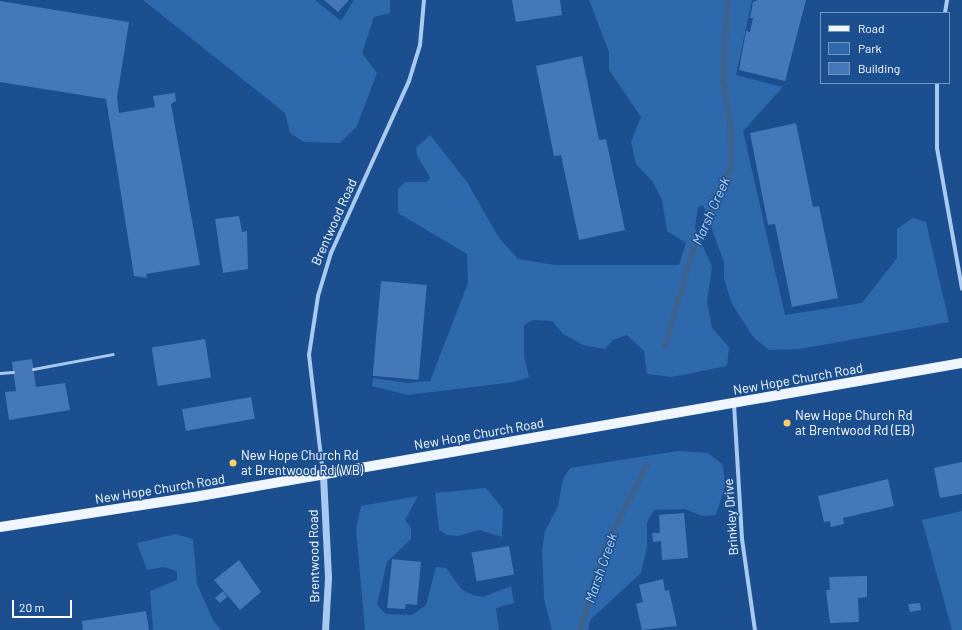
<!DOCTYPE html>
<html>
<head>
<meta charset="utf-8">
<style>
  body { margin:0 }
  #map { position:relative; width:962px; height:630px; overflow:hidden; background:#1b4f8f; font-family:Barlow,sans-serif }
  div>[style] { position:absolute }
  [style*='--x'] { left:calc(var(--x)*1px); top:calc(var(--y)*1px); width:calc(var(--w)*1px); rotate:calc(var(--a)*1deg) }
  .green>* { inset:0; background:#2e69ad }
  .stream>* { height:6px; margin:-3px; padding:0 3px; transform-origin:3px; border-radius:3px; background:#3c6290 }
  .building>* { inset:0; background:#4478b7; transform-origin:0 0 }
  .service>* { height:3px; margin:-1.5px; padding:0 1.5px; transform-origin:1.5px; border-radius:1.5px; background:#a9c9ee }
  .minor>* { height:4px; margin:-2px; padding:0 2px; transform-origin:2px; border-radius:2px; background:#a9c9ee }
  .tertiary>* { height:7px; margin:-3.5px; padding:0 3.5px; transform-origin:3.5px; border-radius:3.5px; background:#a9c9ee }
  .primary>* { height:10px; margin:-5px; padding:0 5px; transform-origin:5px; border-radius:5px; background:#f0f6ff }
  .dots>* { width:11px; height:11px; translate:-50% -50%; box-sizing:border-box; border:2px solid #1b4f8f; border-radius:50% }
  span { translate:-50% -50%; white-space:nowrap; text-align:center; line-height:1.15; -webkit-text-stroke:3px #1b4f8f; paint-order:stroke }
  .street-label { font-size:13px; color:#fff }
  .poi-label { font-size:13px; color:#fff }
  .left { translate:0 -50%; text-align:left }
  .water-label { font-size:14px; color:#b5d3f5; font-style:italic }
  .legend { position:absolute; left:820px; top:12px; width:130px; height:72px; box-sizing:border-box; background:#1b4f8f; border:1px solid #7695bc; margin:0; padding:5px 7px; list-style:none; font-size:12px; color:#fff }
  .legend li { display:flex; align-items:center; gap:8px; height:20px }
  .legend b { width:20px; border:1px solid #7695bc }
  .scale { position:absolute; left:12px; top:600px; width:60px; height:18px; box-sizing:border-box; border:2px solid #fff; border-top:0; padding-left:5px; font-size:12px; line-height:14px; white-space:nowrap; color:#fff; -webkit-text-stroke:3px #1b4f8f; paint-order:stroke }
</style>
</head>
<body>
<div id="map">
  <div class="green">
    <div style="clip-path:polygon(143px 0,315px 0,341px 21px,354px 0,390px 0,390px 13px,374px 17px,362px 53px,377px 73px,357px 126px,340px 143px,304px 142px,290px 133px,285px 113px)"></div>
    <div style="clip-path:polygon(589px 0,752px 0,736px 75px,783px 87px,743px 131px,785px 315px,862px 303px,897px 258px,897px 229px,913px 218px,926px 222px,949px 322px,800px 349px,769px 350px,754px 338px,732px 304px,724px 279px,724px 262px,703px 205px,698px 207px,695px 228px,712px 267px,707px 302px,712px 328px,729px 347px,727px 366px,672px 377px,647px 374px,644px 351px,627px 335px,613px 340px,605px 349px,583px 345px,563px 334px,552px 321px,533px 320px,524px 325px,524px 356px,529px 377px,514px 382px,407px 395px,372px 386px,373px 378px,407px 383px,430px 381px,468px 283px,467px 254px,398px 213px,398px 189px,405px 182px,427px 182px,430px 177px,417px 156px,416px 148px,430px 135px,467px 182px,499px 238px,518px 259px,555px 265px,679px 265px,686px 243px,667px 231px,662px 200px,653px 182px,636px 164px,631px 142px,641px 117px,609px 70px,609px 52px)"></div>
    <div style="clip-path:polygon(678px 451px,708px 453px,723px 465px,725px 486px,716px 515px,702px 516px,685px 509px,654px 510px,647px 522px,647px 547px,641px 573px,590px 620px,588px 630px,552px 630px,544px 599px,542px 550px,545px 531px,558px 506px,563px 479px,570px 468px)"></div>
    <div style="clip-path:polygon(486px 488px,503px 509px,502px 537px,479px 530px,458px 536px,447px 535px,439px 530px,435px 493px)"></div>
    <div style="clip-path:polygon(418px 496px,405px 520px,411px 528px,411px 539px,387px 562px,377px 605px,386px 614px,412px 615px,426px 605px,436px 567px,446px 568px,462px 590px,473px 595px,483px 597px,511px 586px,514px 603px,496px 608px,499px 630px,365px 630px,356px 528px,361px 506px)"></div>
    <div style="clip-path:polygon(962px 511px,962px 630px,952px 630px,922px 520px)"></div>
    <div style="clip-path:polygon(176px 534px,193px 539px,197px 584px,213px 620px,221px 630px,153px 630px,150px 591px,177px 580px,177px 571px,163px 567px,147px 570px,137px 543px)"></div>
  </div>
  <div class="stream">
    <div style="--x:665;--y:346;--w:97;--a:-73.8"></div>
    <div style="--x:692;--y:253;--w:94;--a:-65.6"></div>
    <div style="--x:731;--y:167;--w:47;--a:-91.2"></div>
    <div style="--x:730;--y:120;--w:41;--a:-99.9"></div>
    <div style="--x:723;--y:80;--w:80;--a:-86.4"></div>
    <div style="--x:580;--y:630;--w:86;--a:-73"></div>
    <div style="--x:605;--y:548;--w:93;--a:-63.2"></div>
  </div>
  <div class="building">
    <div style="clip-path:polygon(324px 0,349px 0,338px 12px)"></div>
    <div style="clip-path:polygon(512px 0,560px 0,562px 15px,516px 22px)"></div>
    <div style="clip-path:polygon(758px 0,806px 0,785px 81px,739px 70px,746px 31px,750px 32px,753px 18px,750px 18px,753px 2px)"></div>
    <div style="clip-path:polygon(0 1px,129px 22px,117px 98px,119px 113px,155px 107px,153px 96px,175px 93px,176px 101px,171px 104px,200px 265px,146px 274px,147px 278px,134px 276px,106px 99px,0 82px)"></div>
    <div style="clip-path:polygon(582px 56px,599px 140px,606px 139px,625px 230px,579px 240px,561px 155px,554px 156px,536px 66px)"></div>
    <div style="clip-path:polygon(796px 123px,813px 207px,819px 206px,838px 298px,792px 307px,775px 224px,768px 225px,750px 133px)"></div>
    <div style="clip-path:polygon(239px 216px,242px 232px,247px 231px,248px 269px,223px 273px,215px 219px)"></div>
    <div style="left:381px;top:281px;width:46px;height:95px;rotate:5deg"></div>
    <div style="left:205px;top:339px;width:39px;height:54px;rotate:81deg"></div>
    <div style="clip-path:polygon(32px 359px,36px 387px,65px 383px,70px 410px,9px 420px,5px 392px,16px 391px,12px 362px)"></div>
    <div style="left:251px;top:397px;width:22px;height:70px;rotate:80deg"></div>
    <div style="clip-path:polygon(962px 462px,962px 494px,940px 498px,934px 468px)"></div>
    <div style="clip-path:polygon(888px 479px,894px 506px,843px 518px,844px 524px,831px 527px,830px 521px,824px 522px,818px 496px)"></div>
    <div style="clip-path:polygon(684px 513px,688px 558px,662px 560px,661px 541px,653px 542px,652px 533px,660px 533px,659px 515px)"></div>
    <div style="left:509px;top:546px;width:29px;height:38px;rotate:80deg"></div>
    <div style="clip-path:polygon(392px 559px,421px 562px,417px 605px,406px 604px,405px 609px,387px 608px)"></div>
    <div style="clip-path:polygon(239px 560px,261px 592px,240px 610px,214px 580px)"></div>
    <div style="clip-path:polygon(867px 576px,867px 597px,858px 598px,859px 622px,830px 623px,826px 590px,830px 590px,829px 577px)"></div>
    <div style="clip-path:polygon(663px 579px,665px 591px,669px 590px,677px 626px,642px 630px,636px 604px,643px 602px,639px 585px)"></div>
    <div style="clip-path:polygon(223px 591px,227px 597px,220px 603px,215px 598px)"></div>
    <div style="clip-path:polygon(920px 603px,921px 610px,910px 612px,908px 604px)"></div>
    <div style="clip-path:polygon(146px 611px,149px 630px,83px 630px,82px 621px)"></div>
  </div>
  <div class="service">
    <div style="--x:33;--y:369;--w:81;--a:-10.6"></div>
    <div style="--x:0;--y:373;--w:13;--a:-4"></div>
  </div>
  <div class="minor">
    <div style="--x:945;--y:13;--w:13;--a:-81"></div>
    <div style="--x:937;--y:83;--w:65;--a:90"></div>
    <div style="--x:937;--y:148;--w:143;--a:79.9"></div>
    <div style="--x:734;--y:404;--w:135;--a:86.6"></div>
    <div style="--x:742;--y:539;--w:92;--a:81.9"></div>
    <div style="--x:323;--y:474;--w:120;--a:-96.7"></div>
    <div style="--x:309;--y:355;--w:60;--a:-81.3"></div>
    <div style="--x:318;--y:296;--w:45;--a:-73.2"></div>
    <div style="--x:331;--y:253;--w:189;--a:-65.6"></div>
    <div style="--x:409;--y:81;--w:38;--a:-73"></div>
    <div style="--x:420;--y:45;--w:45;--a:-84.9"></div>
  </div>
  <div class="tertiary">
    <div style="--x:323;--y:475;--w:103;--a:87.2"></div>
    <div style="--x:328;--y:578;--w:52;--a:93.3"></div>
  </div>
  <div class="primary">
    <div style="--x:0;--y:527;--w:196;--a:-8.8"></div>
    <div style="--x:194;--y:497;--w:780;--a:-9.9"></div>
  </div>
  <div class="dots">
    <div style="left:787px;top:423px;background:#ffd166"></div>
    <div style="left:233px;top:463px;background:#ffd166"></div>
  </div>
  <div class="street-label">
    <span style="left:334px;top:222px;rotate:-66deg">Brentwood Road</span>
    <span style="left:798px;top:379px;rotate:-10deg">New Hope Church Road</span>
    <span style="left:479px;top:434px;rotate:-10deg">New Hope Church Road</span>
    <span style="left:160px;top:489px;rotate:-9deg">New Hope Church Road</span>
    <span style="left:731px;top:517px;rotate:-94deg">Brinkley Drive</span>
    <span style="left:314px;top:556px;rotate:-91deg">Brentwood Road</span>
  </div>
  <div class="poi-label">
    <span class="left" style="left:795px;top:423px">New Hope Church Rd<br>at Brentwood Rd (EB)</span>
    <span class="left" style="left:241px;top:463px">New Hope Church Rd<br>at Brentwood Rd (WB)</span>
  </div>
  <div class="water-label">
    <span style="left:711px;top:211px;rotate:-66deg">Marsh Creek</span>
    <span style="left:601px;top:568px;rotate:-71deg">Marsh Creek</span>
  </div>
  <ul class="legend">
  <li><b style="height:5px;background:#f0f6ff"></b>Road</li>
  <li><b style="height:11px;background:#2e69ad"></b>Park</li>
  <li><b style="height:11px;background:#4478b7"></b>Building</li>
  </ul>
  <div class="scale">20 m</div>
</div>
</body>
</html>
